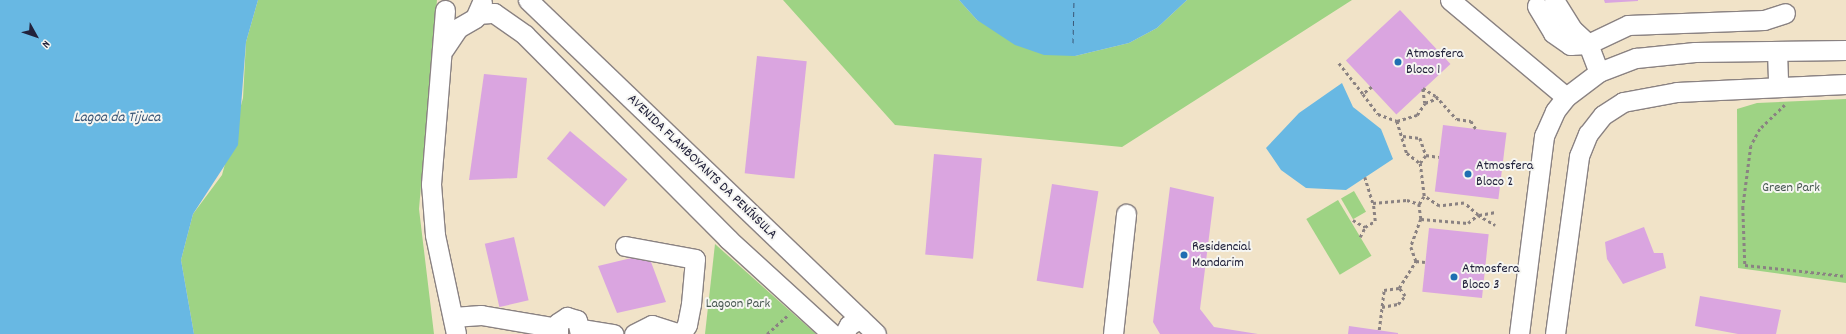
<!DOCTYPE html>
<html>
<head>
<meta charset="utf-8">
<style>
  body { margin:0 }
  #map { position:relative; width:1846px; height:334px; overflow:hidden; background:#f1e3c8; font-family:Dekko,sans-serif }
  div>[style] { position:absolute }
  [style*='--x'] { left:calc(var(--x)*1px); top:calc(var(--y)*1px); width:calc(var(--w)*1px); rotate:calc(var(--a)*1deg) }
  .green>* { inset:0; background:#9ed384; transform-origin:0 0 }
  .water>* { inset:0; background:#68b8e3 }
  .ferry>* { height:1px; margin-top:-0.5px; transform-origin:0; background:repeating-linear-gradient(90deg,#3a5676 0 5px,transparent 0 9px) }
  .building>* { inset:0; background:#daa5e0; transform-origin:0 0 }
  .path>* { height:2.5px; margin-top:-1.25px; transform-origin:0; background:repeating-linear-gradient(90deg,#8a8282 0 3px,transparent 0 6px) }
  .roads { filter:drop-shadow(1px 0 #8a8282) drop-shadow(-1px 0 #8a8282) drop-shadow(0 1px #8a8282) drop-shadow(0 -1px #8a8282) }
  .minor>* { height:19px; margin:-9.5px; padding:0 9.5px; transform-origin:9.5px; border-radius:9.5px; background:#fff }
  .dots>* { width:11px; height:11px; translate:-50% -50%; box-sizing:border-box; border:2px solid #f6f6f2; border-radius:50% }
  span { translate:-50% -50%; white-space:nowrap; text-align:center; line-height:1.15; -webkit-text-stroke:4px #f6f6f2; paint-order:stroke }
  .poi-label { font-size:14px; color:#22223b }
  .left { translate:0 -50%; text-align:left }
  .street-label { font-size:14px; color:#22223b }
  .park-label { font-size:14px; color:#475751 }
  .water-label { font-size:15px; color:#3a5676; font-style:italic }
  .north { position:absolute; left:16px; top:16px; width:40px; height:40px; -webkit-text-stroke:3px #f6f6f2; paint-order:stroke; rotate:130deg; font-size:11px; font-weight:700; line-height:16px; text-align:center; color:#22223b }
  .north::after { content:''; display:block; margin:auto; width:14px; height:18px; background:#22223b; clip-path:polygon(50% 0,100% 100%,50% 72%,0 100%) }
</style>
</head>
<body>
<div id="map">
  <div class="green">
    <div style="clip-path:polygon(258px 0,437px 0,419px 209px,434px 334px,194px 334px,181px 260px,193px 214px,222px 175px,243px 98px,246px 42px)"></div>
    <div style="clip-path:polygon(783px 0,959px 0,977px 20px,1075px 56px,1129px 43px,1157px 28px,1187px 0,1352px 0,1122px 147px,895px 125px)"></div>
    <div style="clip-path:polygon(1846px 99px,1846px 283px,1738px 268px,1737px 109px,1757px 103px)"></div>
    <div style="left:1354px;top:191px;width:24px;height:15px;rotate:60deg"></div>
    <div style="left:1338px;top:200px;width:65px;height:37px;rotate:59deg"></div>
    <div style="clip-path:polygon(715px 244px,816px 334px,705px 334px)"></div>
  </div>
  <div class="water">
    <div style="clip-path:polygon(0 0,258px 0,246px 42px,238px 145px,193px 214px,181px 260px,194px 334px,0 334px)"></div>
    <div style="clip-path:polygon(959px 0,1187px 0,1157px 28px,1129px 43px,1075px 56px,1044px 55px,1015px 45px,977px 20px)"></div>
    <div style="clip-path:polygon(1342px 83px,1353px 107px,1381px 129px,1393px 159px,1346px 190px,1306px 188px,1281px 170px,1266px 148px,1299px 113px)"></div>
  </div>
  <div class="ferry">
    <div style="--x:1073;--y:43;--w:43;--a:-88.7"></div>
  </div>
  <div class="building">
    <div style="clip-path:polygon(1604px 0,1638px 0,1638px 1px,1605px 3px)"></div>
    <div style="left:1400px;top:10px;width:74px;height:74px;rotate:47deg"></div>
    <div style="left:757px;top:56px;width:50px;height:118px;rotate:6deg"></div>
    <div style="clip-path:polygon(484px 74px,527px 78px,517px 178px,469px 180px)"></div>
    <div style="left:1443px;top:125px;width:64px;height:67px;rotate:7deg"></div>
    <div style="left:570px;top:131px;width:75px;height:36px;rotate:40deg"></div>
    <div style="left:934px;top:154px;width:48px;height:101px;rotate:5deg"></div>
    <div style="left:1052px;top:184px;width:47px;height:98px;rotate:9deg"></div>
    <div style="clip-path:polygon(1170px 187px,1214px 197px,1200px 309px,1214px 327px,1258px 334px,1160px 334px,1153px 322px)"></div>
    <div style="clip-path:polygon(1644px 227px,1654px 253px,1663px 253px,1666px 268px,1623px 284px,1607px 259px,1605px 242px)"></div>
    <div style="left:1429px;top:228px;width:60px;height:64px;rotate:6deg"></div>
    <div style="left:514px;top:237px;width:65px;height:30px;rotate:77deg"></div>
    <div style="clip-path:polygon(648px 254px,666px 302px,617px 313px,598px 266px)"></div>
    <div style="clip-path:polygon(1700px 296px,1781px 310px,1776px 334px,1738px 334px,1695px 326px)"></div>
    <div style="clip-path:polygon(1349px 326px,1398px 333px,1398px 334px,1348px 334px)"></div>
  </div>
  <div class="path">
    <div style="--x:1339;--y:63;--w:39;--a:52"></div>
    <div style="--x:1372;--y:87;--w:11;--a:142"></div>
    <div style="--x:1363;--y:94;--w:25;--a:53"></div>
    <div style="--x:1378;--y:114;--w:20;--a:20"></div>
    <div style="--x:1397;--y:121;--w:21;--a:-17"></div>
    <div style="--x:1417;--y:115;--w:14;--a:-56"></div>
    <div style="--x:1425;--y:103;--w:14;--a:-21"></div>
    <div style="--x:1423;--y:88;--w:15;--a:32"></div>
    <div style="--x:1436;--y:96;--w:31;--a:48"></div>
    <div style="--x:1457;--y:119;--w:14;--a:8"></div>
    <div style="--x:1471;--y:121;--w:9;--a:58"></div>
    <div style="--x:1423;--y:89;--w:14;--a:82"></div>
    <div style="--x:1785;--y:105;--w:35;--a:136"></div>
    <div style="--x:1760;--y:129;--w:19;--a:118"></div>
    <div style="--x:1751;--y:146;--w:62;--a:97.5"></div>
    <div style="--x:1743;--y:207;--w:58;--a:88"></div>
    <div style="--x:1745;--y:265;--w:102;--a:6.2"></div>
    <div style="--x:1397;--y:121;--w:34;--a:73"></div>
    <div style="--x:1407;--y:153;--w:16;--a:38"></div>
    <div style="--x:1420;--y:163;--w:10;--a:-53"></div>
    <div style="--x:1426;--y:155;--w:13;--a:9"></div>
    <div style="--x:1403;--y:136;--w:17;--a:7"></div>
    <div style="--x:1420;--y:138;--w:18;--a:71"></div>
    <div style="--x:1365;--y:177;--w:27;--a:73"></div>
    <div style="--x:1373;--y:203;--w:34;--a:-5"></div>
    <div style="--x:1407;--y:200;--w:13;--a:18"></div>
    <div style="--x:1419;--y:204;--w:9;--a:-58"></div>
    <div style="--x:1424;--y:196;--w:33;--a:-97"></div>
    <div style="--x:1419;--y:204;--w:15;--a:82"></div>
    <div style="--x:1421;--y:219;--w:30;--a:110"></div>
    <div style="--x:1411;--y:247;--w:15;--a:70"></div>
    <div style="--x:1416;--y:261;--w:9;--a:6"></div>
    <div style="--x:1478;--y:215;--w:20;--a:30"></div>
    <div style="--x:1479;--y:215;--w:17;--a:-10"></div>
    <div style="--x:1421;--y:219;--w:47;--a:4.9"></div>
    <div style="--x:1468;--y:223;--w:13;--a:-39"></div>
    <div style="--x:1478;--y:215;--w:18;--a:-139"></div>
    <div style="--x:1464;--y:203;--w:25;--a:173"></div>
    <div style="--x:1439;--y:206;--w:18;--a:-146"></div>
    <div style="--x:1353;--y:220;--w:14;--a:30"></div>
    <div style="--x:1365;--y:227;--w:12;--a:-31"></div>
    <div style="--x:1375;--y:221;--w:18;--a:-96"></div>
    <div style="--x:1360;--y:237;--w:11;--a:-63"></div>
    <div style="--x:1382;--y:307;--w:16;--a:-11"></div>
    <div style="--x:1398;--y:304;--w:11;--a:-49"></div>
    <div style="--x:1405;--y:296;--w:10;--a:-127"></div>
    <div style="--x:1379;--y:330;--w:40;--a:-82.9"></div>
    <div style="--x:1384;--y:290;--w:15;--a:-8"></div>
    <div style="--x:1399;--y:288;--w:32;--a:-58"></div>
    <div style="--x:767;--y:334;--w:28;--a:-42"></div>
  </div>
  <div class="roads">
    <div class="minor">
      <div style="--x:528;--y:0;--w:482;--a:43.8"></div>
      <div style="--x:1450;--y:0;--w:151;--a:39.9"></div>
      <div style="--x:1554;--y:0;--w:36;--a:58"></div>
      <div style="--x:1573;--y:30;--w:21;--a:43"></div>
      <div style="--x:1588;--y:44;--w:30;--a:69"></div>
      <div style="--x:1537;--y:6;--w:31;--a:59"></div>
      <div style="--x:1553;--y:33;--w:21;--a:35"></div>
      <div style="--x:1570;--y:45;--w:18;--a:-3"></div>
      <div style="--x:1588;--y:44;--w:44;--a:-25.4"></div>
      <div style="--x:1628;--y:25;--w:136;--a:-2.1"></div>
      <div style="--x:1764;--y:20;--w:22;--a:-18"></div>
      <div style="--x:445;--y:10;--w:175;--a:94.6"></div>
      <div style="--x:431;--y:184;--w:51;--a:85.5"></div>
      <div style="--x:435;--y:235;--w:101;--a:78"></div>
      <div style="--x:478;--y:14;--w:16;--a:-4"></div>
      <div style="--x:494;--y:13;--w:38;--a:35"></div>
      <div style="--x:525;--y:35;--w:288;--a:45.1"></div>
      <div style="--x:728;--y:239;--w:141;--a:42.4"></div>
      <div style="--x:444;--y:49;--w:25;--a:-56"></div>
      <div style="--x:458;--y:28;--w:20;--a:-30"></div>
      <div style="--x:475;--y:18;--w:17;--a:-66"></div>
      <div style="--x:1777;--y:51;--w:36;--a:88"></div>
      <div style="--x:625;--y:246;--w:71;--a:10.5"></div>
      <div style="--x:695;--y:259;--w:45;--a:95.1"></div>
      <div style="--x:691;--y:304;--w:21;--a:101"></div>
      <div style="--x:687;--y:325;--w:11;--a:124"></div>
      <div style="--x:453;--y:317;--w:28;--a:-4"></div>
      <div style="--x:481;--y:315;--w:77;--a:9.7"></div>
      <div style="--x:581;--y:329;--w:33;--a:9"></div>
      <div style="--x:558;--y:334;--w:11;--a:-90"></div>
      <div style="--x:558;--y:323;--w:11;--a:-34"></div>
      <div style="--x:567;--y:317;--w:10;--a:17"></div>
      <div style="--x:577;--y:320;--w:14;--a:78"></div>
      <div style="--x:634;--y:334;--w:20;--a:-27"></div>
      <div style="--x:652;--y:325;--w:28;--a:18"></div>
      <div style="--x:844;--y:334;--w:10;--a:-61"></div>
      <div style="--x:849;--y:325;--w:13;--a:-29"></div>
      <div style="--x:1113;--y:334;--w:121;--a:-83.8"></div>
      <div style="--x:1519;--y:334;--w:200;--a:-82.8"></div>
      <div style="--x:1544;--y:136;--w:27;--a:-66"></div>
      <div style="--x:1555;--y:111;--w:18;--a:-52"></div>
      <div style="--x:1566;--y:97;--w:41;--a:-37.1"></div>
      <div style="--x:1599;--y:72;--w:40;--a:-21"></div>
      <div style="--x:1636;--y:58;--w:59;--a:-5.8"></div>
      <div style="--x:1695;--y:52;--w:151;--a:-0.8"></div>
      <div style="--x:1555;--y:334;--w:180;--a:-82.3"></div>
      <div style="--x:1579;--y:156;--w:24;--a:-68"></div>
      <div style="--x:1588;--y:134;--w:24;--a:-52"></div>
      <div style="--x:1603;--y:115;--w:24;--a:-33"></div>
      <div style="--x:1623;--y:102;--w:55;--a:-10.5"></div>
      <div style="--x:1677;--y:92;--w:169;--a:-2.7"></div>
    </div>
  </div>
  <div class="dots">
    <div style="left:1398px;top:62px;background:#1f6fb2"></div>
    <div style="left:1468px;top:174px;background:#1f6fb2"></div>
    <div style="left:1184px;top:255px;background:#1f6fb2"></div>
    <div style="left:1454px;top:277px;background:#1f6fb2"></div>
  </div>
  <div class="poi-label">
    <span class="left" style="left:1406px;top:62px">Atmosfera<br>Bloco 1</span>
    <span class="left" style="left:1476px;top:174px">Atmosfera<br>Bloco 2</span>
    <span class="left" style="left:1192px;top:255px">Residencial<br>Mandarim</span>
    <span class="left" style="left:1462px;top:277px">Atmosfera<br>Bloco 3</span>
  </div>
  <div class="street-label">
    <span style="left:702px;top:167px;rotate:44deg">AVENIDA FLAMBOYANTS DA PENÍNSULA</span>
  </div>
  <div class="park-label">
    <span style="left:1791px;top:188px">Green Park</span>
    <span style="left:738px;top:304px">Lagoon Park</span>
  </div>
  <div class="water-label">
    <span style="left:117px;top:119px">Lagoa da Tijuca</span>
  </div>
  <div class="north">N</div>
</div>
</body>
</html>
